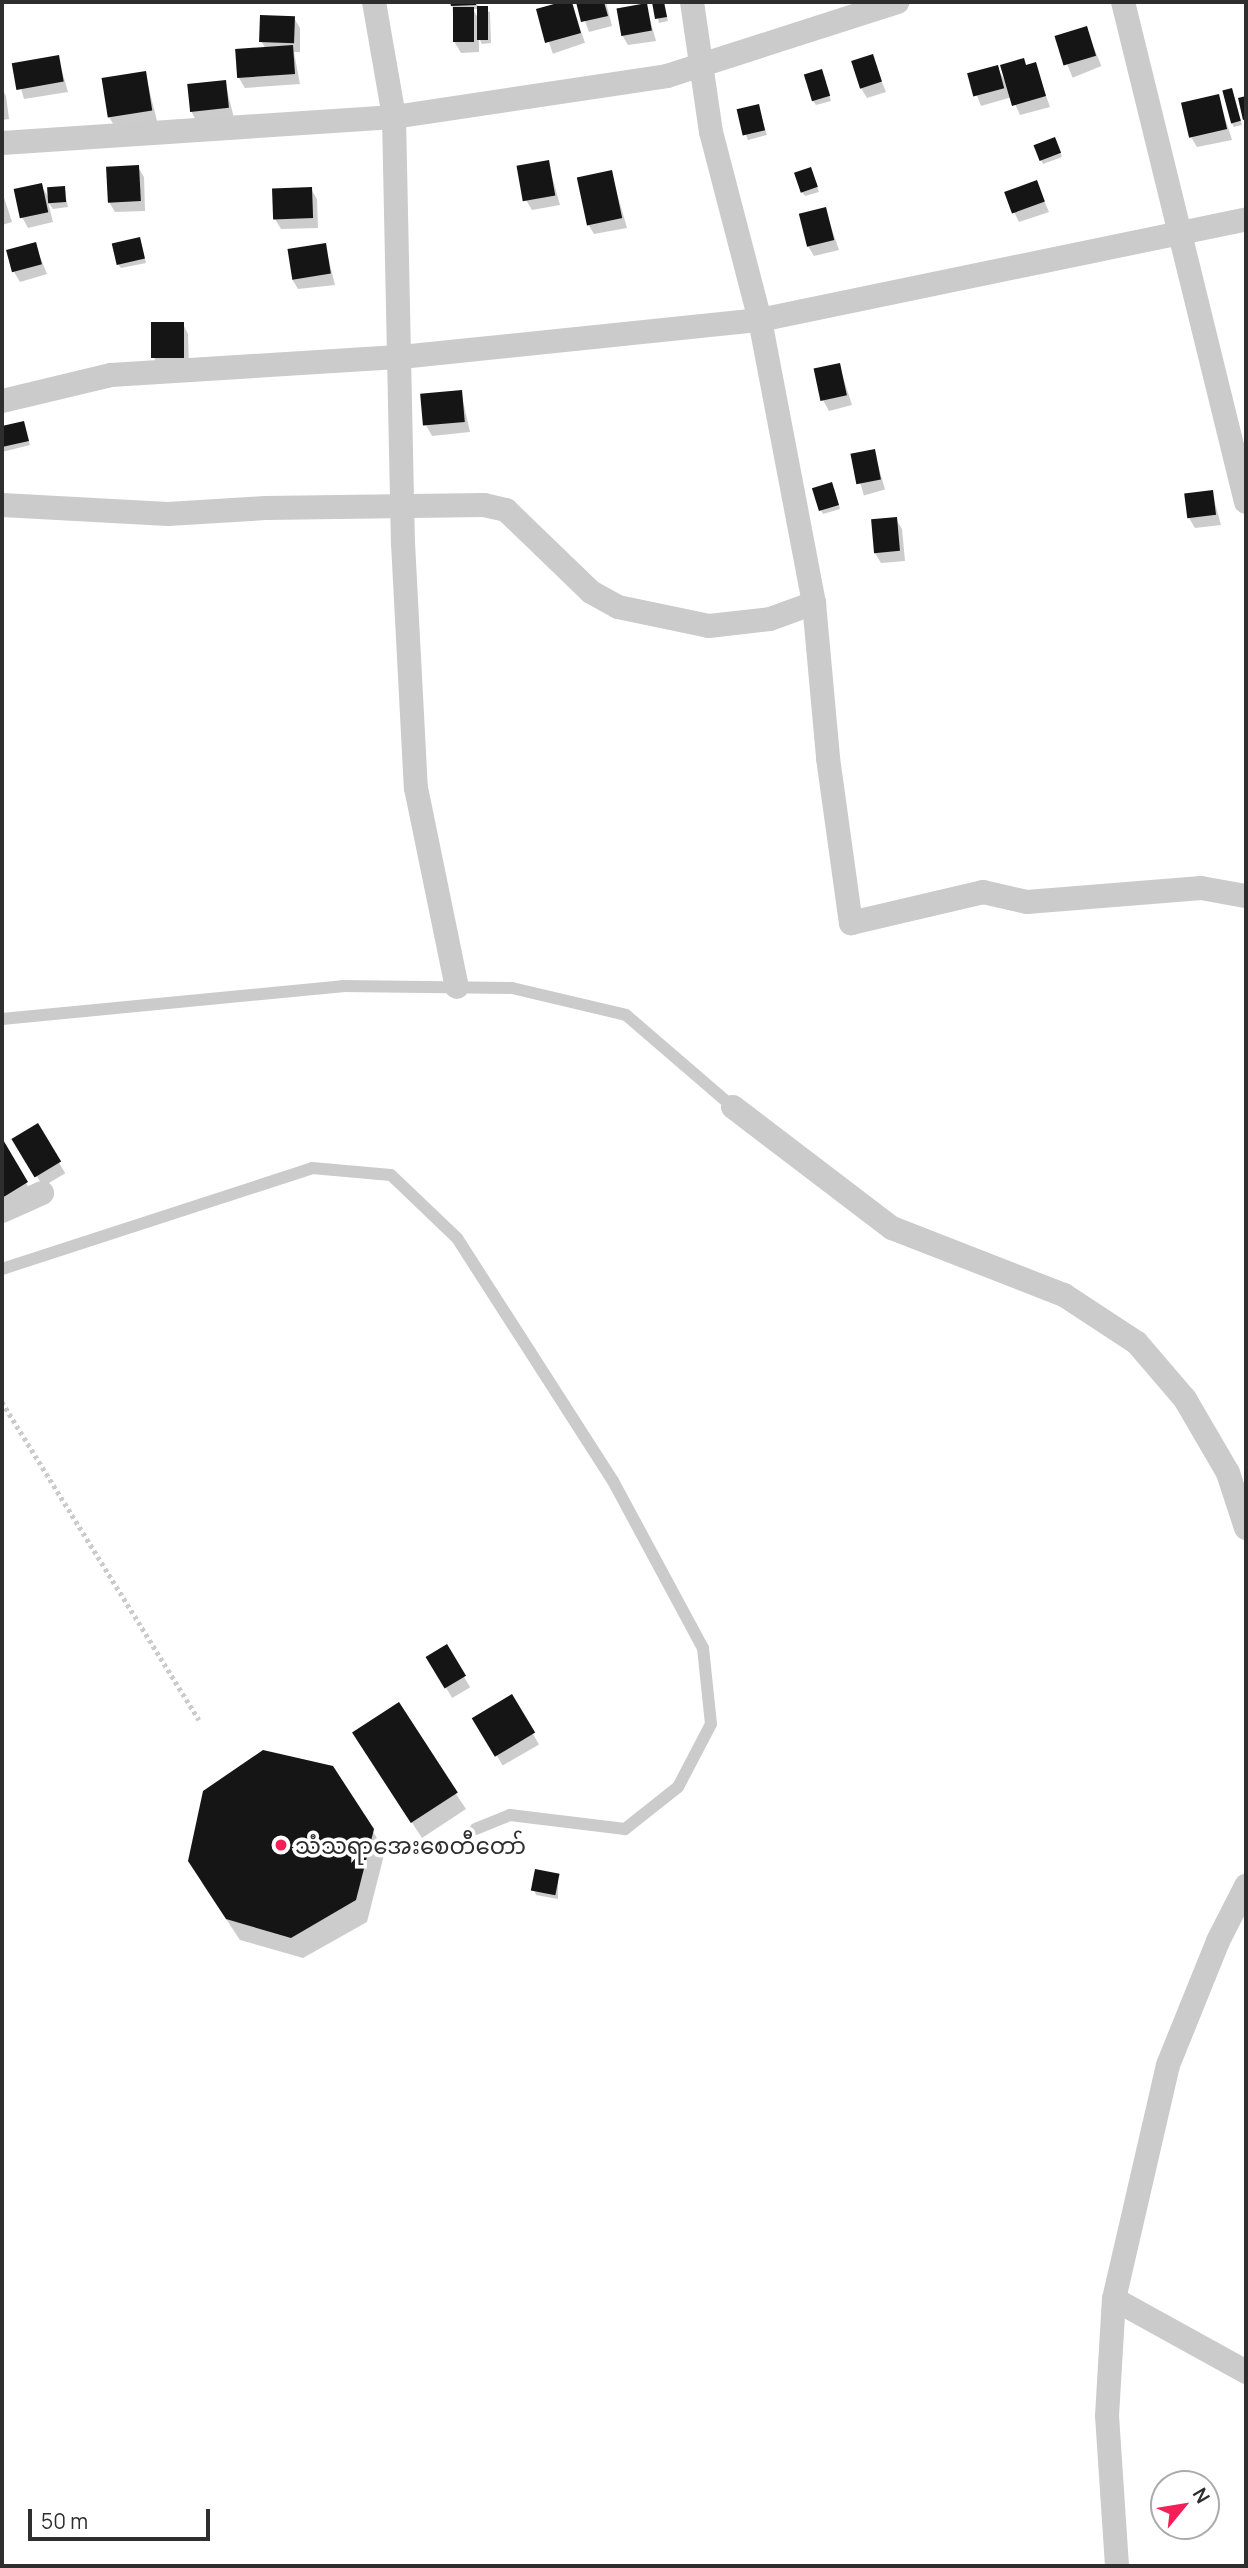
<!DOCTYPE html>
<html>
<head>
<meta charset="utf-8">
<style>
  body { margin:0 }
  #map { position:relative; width:1248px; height:2568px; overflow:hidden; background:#fff; font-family:Manrope,"Noto Sans Myanmar",sans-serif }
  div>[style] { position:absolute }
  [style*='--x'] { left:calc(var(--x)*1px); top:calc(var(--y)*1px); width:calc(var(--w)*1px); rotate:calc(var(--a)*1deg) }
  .shadow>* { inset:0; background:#0003; transform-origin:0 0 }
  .building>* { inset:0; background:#151515; transform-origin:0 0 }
  .path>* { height:4.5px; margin-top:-2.25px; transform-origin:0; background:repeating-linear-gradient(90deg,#cbcbcb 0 3.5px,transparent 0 7px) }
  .lane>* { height:12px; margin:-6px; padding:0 6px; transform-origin:6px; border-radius:6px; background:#cbcbcb }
  .street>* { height:24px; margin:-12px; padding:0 12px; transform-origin:12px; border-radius:12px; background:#cbcbcb }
  .dots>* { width:19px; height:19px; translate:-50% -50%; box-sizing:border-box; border:4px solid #fff; border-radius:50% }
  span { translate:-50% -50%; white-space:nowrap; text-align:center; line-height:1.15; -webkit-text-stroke:7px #fff; paint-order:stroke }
  .poi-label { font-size:23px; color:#2e2e2e }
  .left { translate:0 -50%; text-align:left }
  .frame { position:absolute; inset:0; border:4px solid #2e2e2e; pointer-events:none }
  .north { position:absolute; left:1150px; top:2470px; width:70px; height:70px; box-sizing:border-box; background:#fff; border:2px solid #ababab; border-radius:50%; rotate:60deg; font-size:19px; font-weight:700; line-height:28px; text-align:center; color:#2e2e2e }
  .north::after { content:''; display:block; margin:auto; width:24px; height:32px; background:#f51f58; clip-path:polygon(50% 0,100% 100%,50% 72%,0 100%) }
  .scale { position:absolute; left:28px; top:2509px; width:182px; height:32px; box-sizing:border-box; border:4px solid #2e2e2e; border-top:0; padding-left:9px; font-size:21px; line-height:24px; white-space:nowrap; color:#2e2e2e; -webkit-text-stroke:5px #fff; paint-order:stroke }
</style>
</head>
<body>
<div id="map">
  <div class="shadow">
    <div style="clip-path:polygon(evenodd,452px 2px,477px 2px,478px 8px,490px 12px,491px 43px,482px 44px,479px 38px,479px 52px,461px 53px,455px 43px,452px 2px,473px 9px,478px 9px,479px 20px,473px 9px)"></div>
    <div style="left:571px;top:2px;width:43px;height:34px;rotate:71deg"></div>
    <div style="clip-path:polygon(578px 2px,606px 2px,612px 26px,589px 32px)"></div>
    <div style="clip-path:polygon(654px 2px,664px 2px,668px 21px,659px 23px)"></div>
    <div style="clip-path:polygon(646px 5px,656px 41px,628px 45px,622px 35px)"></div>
    <div style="clip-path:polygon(294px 18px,300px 28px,300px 52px,294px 52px,300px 84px,245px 88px,239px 78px,266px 49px,261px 41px)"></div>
    <div style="left:1086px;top:28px;width:41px;height:31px;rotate:68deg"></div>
    <div style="clip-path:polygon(58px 57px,68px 92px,24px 99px,14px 64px)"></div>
    <div style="clip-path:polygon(872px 57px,886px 92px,867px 98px,861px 88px)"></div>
    <div style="clip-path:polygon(1023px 60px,1027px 67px,1035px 64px,1050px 107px,1020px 115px,1012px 97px,981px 106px,969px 75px,997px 67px,1005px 81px)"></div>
    <div style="clip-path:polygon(145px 73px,157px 121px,115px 127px,109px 117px)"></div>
    <div style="clip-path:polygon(824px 75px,831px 101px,816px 105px,813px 101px)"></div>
    <div style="clip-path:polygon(225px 82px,234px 118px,197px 122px,191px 111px)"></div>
    <div style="clip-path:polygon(2px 89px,6px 96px,9px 119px,2px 120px)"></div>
    <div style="clip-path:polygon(1232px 90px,1242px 125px,1234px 127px,1231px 122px)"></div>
    <div style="clip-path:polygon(1218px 96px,1232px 140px,1197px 147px,1191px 137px)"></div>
    <div style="clip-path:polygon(758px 106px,767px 135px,748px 140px,746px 135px)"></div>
    <div style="clip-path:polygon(1057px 143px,1062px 157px,1043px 164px,1041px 160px)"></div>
    <div style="clip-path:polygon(548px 162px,560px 205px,532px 210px,526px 200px)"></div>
    <div style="clip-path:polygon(138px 167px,144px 177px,145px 211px,115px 212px,109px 202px)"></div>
    <div style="clip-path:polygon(611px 172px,627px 228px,594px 234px,588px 224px)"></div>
    <div style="clip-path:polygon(813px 173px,819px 192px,805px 196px,802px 192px)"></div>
    <div style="clip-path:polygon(1036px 182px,1049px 212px,1019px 222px,1014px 212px)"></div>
    <div style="clip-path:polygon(41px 185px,50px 200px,64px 188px,68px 207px,53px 209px,48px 202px,53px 222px,28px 228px,22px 217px)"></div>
    <div style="clip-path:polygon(311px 189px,317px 199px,318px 228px,281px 229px,275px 219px)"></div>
    <div style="clip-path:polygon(2px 191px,12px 222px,2px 225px)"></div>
    <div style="clip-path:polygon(825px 209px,839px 250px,814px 256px,808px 246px)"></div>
    <div style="clip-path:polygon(140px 239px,146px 263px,121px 268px,118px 264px)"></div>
    <div style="clip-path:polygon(35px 244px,47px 274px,20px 282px,14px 272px)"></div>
    <div style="clip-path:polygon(325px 245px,335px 285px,298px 289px,292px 279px)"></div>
    <div style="clip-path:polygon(183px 324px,188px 334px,189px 368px,160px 368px,154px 358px)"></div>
    <div style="clip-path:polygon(839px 365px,852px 405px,829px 411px,823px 400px)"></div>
    <div style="clip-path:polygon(461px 392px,470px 432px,432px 436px,426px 425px)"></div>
    <div style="clip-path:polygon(23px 423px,30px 445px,2px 452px,2px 428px)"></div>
    <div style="left:874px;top:451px;width:40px;height:22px;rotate:74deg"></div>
    <div style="clip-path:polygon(834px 488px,840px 509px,823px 514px,821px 510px)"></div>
    <div style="clip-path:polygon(1212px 492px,1221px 525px,1195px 528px,1189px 518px)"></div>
    <div style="clip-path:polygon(896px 519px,902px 529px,905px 561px,881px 563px,875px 553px)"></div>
    <div style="left:37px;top:1126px;width:55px;height:26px;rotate:59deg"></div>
    <div style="clip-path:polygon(2px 1142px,32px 1193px,2px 1203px)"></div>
    <div style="left:446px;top:1647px;width:47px;height:21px;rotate:59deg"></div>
    <div style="left:511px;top:1696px;width:56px;height:42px;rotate:60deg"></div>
    <div style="clip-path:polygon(363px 1748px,456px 1794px,466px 1809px,422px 1838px)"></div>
    <div style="clip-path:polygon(372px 1830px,385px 1851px,367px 1922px,303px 1958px,240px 1940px,202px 1883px)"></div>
    <div style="clip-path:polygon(558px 1875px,558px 1899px,536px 1895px,534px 1890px)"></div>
  </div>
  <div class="building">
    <div style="clip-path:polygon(450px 2px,476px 2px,476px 5px,451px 6px)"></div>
    <div style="clip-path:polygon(561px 2px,572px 2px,581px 33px,545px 43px,536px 9px)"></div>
    <div style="clip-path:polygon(576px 2px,604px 2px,608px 16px,581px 22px)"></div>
    <div style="clip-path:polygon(652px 2px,664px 2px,667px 17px,655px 19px)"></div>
    <div style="left:647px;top:3px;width:28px;height:31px;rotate:80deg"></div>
    <div style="left:477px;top:6px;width:11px;height:34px"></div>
    <div style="left:474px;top:7px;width:35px;height:21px;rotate:90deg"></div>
    <div style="left:260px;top:15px;width:35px;height:27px;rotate:2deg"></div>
    <div style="left:1087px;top:26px;width:31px;height:34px;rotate:73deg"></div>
    <div style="left:293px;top:45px;width:29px;height:58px;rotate:86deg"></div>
    <div style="left:873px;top:54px;width:29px;height:23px;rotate:72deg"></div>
    <div style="left:59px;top:55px;width:27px;height:48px;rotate:80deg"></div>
    <div style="clip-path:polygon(1024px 58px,1026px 65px,1036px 62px,1046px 96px,1012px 106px,1000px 65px)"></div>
    <div style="left:998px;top:65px;width:24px;height:32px;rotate:75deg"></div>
    <div style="left:822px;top:69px;width:28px;height:19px;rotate:73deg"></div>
    <div style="left:146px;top:71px;width:40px;height:45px;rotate:81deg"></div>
    <div style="left:226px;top:80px;width:28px;height:39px;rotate:84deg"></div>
    <div style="left:1232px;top:88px;width:34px;height:10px;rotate:75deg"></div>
    <div style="left:1219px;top:94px;width:36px;height:39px;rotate:77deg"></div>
    <div style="clip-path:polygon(1246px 96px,1246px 119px,1243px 120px,1238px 98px)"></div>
    <div style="left:759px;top:104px;width:27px;height:23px;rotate:77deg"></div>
    <div style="left:1055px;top:137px;width:17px;height:23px;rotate:69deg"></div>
    <div style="left:549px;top:160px;width:36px;height:33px;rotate:80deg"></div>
    <div style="left:139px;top:165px;width:36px;height:33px;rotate:87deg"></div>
    <div style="left:811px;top:167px;width:21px;height:18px;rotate:71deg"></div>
    <div style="left:612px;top:170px;width:49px;height:36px;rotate:78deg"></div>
    <div style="left:1037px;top:180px;width:23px;height:35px;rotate:70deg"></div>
    <div style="left:42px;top:183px;width:30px;height:29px;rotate:78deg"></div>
    <div style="left:65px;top:186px;width:16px;height:18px;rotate:86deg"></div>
    <div style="left:312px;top:187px;width:31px;height:40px;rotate:88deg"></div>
    <div style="left:826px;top:207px;width:34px;height:28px;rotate:76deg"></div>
    <div style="left:140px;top:237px;width:22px;height:29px;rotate:77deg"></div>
    <div style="left:36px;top:242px;width:23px;height:31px;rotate:75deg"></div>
    <div style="left:326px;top:243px;width:31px;height:39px;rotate:81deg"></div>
    <div style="left:184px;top:322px;width:36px;height:33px;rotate:90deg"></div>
    <div style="left:840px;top:363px;width:33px;height:27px;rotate:78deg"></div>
    <div style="left:462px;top:390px;width:32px;height:42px;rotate:85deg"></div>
    <div style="clip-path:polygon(24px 421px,29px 441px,2px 447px,2px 426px)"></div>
    <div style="left:875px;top:449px;width:31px;height:25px;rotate:79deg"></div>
    <div style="left:832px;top:482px;width:24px;height:21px;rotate:73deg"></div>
    <div style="left:1213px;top:490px;width:25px;height:29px;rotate:83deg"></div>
    <div style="left:897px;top:517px;width:34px;height:26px;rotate:85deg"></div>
    <div style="left:38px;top:1123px;width:45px;height:31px;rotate:59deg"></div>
    <div style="clip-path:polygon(2px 1138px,28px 1182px,2px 1198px)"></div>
    <div style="left:447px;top:1644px;width:37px;height:25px;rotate:59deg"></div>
    <div style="left:512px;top:1694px;width:45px;height:47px;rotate:59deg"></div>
    <div style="left:399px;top:1702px;width:108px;height:56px;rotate:57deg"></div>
    <div style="clip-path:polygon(263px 1750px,333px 1766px,374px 1829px,356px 1900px,291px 1938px,226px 1919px,188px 1861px,203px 1791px)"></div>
    <div style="left:535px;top:1869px;width:25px;height:22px;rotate:11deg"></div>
  </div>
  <div class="path">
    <div style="--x:2;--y:1402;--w:374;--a:58.2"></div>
  </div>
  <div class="lane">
    <div style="--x:2;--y:1019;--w:342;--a:-5.5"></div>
    <div style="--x:342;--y:986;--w:170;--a:0.7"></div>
    <div style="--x:512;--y:988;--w:117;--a:13.3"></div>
    <div style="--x:626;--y:1015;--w:141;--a:40.7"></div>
    <div style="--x:2;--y:1269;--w:326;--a:-18"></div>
    <div style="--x:312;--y:1168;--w:79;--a:5.1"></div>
    <div style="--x:391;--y:1175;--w:91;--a:43.7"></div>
    <div style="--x:457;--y:1238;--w:289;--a:57.3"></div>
    <div style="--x:613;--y:1481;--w:190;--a:61.7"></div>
    <div style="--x:703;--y:1648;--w:76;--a:84"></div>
    <div style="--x:711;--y:1724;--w:71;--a:117.6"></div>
    <div style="--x:678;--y:1787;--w:68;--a:141.6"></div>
    <div style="--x:625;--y:1829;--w:116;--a:-173.1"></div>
    <div style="--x:510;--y:1815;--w:37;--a:158"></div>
  </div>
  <div class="street">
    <div style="--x:374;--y:2;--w:117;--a:80.1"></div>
    <div style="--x:394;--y:117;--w:426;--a:88.8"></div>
    <div style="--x:403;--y:543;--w:245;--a:87"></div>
    <div style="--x:416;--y:788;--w:203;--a:78.4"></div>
    <div style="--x:692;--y:2;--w:131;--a:81.7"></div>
    <div style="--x:711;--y:132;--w:194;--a:75.4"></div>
    <div style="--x:760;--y:320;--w:288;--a:79.2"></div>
    <div style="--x:814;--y:603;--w:156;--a:84.8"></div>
    <div style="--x:828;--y:758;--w:167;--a:82.1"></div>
    <div style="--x:851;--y:923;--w:136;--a:-13.2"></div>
    <div style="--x:983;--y:892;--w:45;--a:12.8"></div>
    <div style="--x:1027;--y:902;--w:175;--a:-4.6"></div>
    <div style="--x:1201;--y:888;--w:46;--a:10.1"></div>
    <div style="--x:1123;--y:2;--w:515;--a:76.18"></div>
    <div style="--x:2;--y:143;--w:393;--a:-3.8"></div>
    <div style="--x:394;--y:117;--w:276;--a:-8.5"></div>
    <div style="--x:667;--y:76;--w:242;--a:-17.8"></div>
    <div style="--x:2;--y:401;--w:112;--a:-13.4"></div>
    <div style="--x:111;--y:375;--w:291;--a:-3.6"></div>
    <div style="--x:401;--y:357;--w:361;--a:-5.9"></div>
    <div style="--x:760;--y:320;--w:496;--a:-11.7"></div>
    <div style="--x:2;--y:505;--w:166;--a:3.1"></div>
    <div style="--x:168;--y:514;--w:97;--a:-3.5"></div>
    <div style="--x:265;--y:508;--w:219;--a:-0.8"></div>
    <div style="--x:484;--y:505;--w:23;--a:13"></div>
    <div style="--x:506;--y:510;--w:118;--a:44"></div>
    <div style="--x:591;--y:592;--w:31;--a:29"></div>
    <div style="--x:618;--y:607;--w:93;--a:11.8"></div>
    <div style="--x:709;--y:626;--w:61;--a:-6.5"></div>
    <div style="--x:770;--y:619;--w:47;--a:-20"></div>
    <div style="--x:733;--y:1107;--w:200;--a:37.3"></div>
    <div style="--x:892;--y:1228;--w:185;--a:21.3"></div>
    <div style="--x:1064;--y:1295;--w:87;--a:33.3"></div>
    <div style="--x:1137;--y:1343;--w:74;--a:49.4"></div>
    <div style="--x:1185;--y:1399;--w:86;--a:59.8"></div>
    <div style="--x:1228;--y:1473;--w:58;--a:71.9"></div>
    <div style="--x:2;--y:1211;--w:44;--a:-24.2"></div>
    <div style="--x:1114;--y:2299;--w:151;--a:28.9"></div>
    <div style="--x:1117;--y:2566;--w:150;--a:-93.8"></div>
    <div style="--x:1107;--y:2416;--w:117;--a:-86.6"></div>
    <div style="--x:1114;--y:2299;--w:240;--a:-77"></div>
    <div style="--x:1168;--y:2065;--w:134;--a:-68"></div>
    <div style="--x:1218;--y:1941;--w:62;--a:-63"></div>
  </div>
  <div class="dots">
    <div style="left:281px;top:1845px;background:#f51f58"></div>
  </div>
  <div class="poi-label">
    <span class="left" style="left:295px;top:1845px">သံသရာအေးစေတီတော်</span>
  </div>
  <div class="frame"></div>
  <div class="north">N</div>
  <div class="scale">50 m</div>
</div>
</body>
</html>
